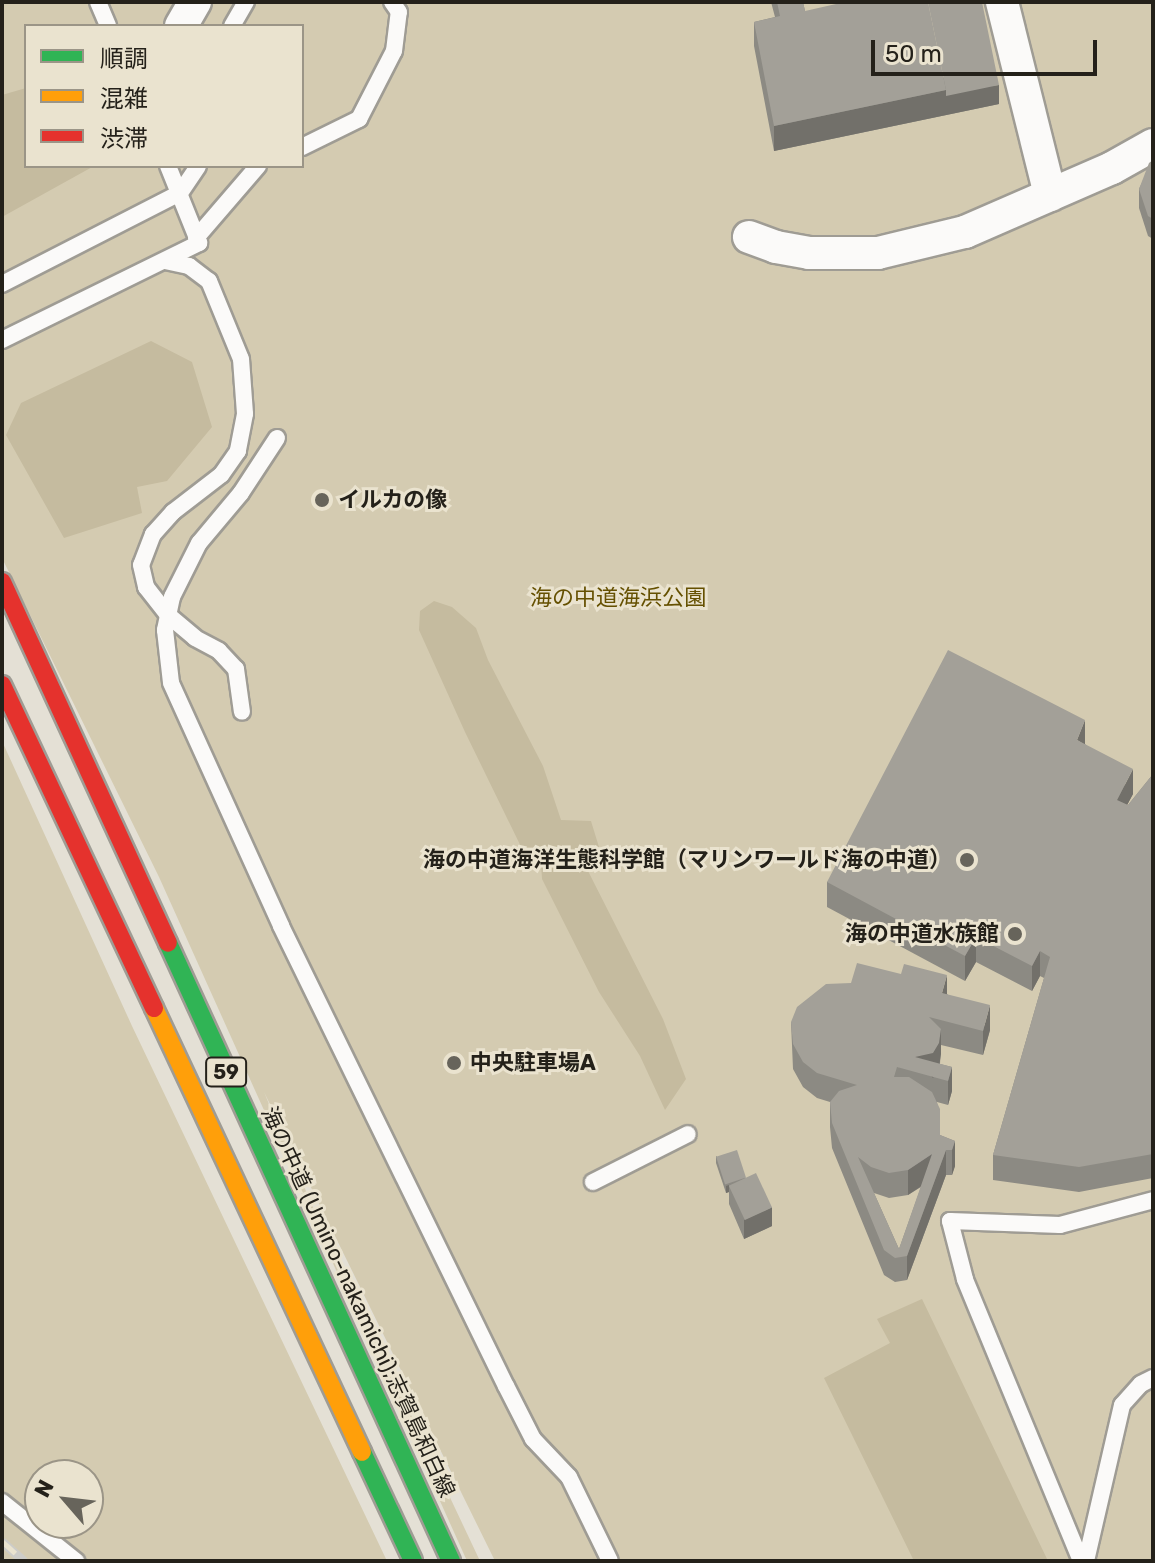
<!DOCTYPE html>
<html>
<head>
<meta charset="utf-8">
<style>
  body { margin:0 }
  #map { position:relative; width:1155px; height:1563px; overflow:hidden; background:#e4e0d5; font-family:Rubik,"Noto Sans JP",sans-serif }
  div>[style] { position:absolute }
  [style*='--x'] { left:calc(var(--x)*1px); top:calc(var(--y)*1px); width:calc(var(--w)*1px); rotate:calc(var(--a)*1deg) }
  .green>* { inset:0; background:#d4cbb1 }
  .forest>* { inset:0; background:#c5bb9f }
  .roads { filter:drop-shadow(2px 0 #9f9c94) drop-shadow(-2px 0 #9f9c94) drop-shadow(0 2px #9f9c94) drop-shadow(0 -2px #9f9c94) }
  .lane>* { height:16px; margin:-8px; padding:0 8px; transform-origin:8px; border-radius:8px; background:#fbfaf9 }
  .street>* { height:32px; margin:-16px; padding:0 16px; transform-origin:16px; border-radius:16px; background:#fbfaf9 }
  .fast>* { height:18px; margin:-9px; padding:0 9px; transform-origin:9px; border-radius:9px; background:#30b455 }
  .slow>* { height:18px; margin:-9px; padding:0 9px; transform-origin:9px; border-radius:9px; background:#ff9f0a }
  .jam>* { height:18px; margin:-9px; padding:0 9px; transform-origin:9px; border-radius:9px; background:#e5322d }
  .rail>* { height:9px; margin-top:-4.5px; transform-origin:0; background:repeating-linear-gradient(90deg,#eae3cf 0 18px,#cdccc8 0 36px); box-sizing:border-box; border-block:2px solid #cdccc8 }
  .wall>* { inset:0; background:#8c8a83 }
  .shaded-wall>* { inset:0; background:#72706a }
  .building>* { inset:0; background:#a3a098; transform-origin:0 0 }
  .dots>* { width:22px; height:22px; translate:-50% -50%; box-sizing:border-box; border:4px solid #eae3cf; border-radius:50% }
  span { translate:-50% -50%; white-space:nowrap; text-align:center; line-height:1.15; -webkit-text-stroke:6px #eae3cf; paint-order:stroke }
  .shield-label span { padding:2px 6px; background:#eae3cf; border:2px solid; border-radius:6px; -webkit-text-stroke-width:0 }
  .shield-label { font-size:20px; color:#24211a; font-weight:700 }
  .poi-label { font-size:22px; color:#24211a; font-weight:700 }
  .left { translate:0 -50%; text-align:left }
  .right { translate:-100% -50%; text-align:right }
  .park-label { font-size:22px; color:#655001 }
  .street-label { font-size:22px; color:#24211a }
  .frame { position:absolute; inset:0; border:4px solid #24211a; pointer-events:none }
  .legend { position:absolute; left:24px; top:24px; width:280px; height:144px; box-sizing:border-box; background:#eae3cf; border:2px solid #9b9587; margin:0; padding:10px 14px; list-style:none; font-size:24px; color:#24211a }
  .legend li { display:flex; align-items:center; gap:16px; height:40px }
  .legend b { width:40px; border:2px solid #9b9587 }
  .north { position:absolute; left:24px; top:1459px; width:80px; height:80px; box-sizing:border-box; background:#eae3cf; border:2px solid #9b9587; border-radius:50%; rotate:298deg; font-size:22px; font-weight:700; line-height:32px; text-align:center; color:#24211a }
  .north::after { content:''; display:block; margin:auto; width:28px; height:36px; background:#67645b; clip-path:polygon(50% 0,100% 100%,50% 72%,0 100%) }
  .scale { position:absolute; left:871px; top:40px; width:226px; height:36px; box-sizing:border-box; border:4px solid #24211a; border-top:0; padding-left:10px; font-size:24px; line-height:28px; white-space:nowrap; color:#24211a; -webkit-text-stroke:6px #eae3cf; paint-order:stroke }
</style>
</head>
<body>
<div id="map">
  <div class="green">
    <div style="clip-path:polygon(evenodd,2px 2px,1153px 2px,1153px 1561px,495px 1561px,264px 1092px,311px 1203px,480px 1561px,467px 1561px,159px 877px,2px 558px,2px 2px,26px 26px,302px 26px,302px 166px,26px 166px,26px 26px)"></div>
    <div style="clip-path:polygon(evenodd,2px 741px,132px 1026px,387px 1561px,2px 1561px,2px 741px,40px 1475px,88px 1475px,88px 1523px,40px 1523px,40px 1475px)"></div>
  </div>
  <div class="forest">
    <div style="clip-path:polygon(26px 88px,26px 166px,94px 166px,2px 217px,2px 95px)"></div>
    <div style="clip-path:polygon(151px 341px,192px 362px,212px 427px,167px 481px,137px 487px,142px 513px,64px 538px,6px 435px,21px 403px)"></div>
    <div style="clip-path:polygon(434px 601px,452px 607px,476px 628px,488px 660px,543px 766px,561px 820px,591px 821px,602px 857px,588px 871px,663px 1019px,686px 1079px,665px 1110px,640px 1056px,599px 992px,542px 879px,541px 862px,526px 857px,465px 732px,419px 630px,420px 611px)"></div>
    <div style="clip-path:polygon(922px 1299px,1048px 1561px,914px 1561px,824px 1378px,890px 1343px,877px 1319px)"></div>
  </div>
  <div class="roads">
    <div class="lane">
      <div style="--x:98;--y:2;--w:26;--a:67"></div>
      <div style="--x:232;--y:26;--w:28;--a:-60"></div>
      <div style="--x:302;--y:147;--w:64;--a:-26.2"></div>
      <div style="--x:359;--y:119;--w:76;--a:-62.8"></div>
      <div style="--x:394;--y:51;--w:39;--a:-83"></div>
      <div style="--x:399;--y:12;--w:12;--a:-125"></div>
      <div style="--x:196;--y:238;--w:95;--a:-49.3"></div>
      <div style="--x:165;--y:261;--w:25;--a:12"></div>
      <div style="--x:189;--y:266;--w:25;--a:37"></div>
      <div style="--x:209;--y:281;--w:84;--a:67.7"></div>
      <div style="--x:241;--y:359;--w:55;--a:85.8"></div>
      <div style="--x:245;--y:414;--w:38;--a:101"></div>
      <div style="--x:238;--y:451;--w:29;--a:125"></div>
      <div style="--x:221;--y:475;--w:61;--a:142.4"></div>
      <div style="--x:173;--y:512;--w:30;--a:132"></div>
      <div style="--x:153;--y:534;--w:33;--a:111"></div>
      <div style="--x:141;--y:565;--w:23;--a:77"></div>
      <div style="--x:146;--y:587;--w:36;--a:52"></div>
      <div style="--x:168;--y:615;--w:35;--a:40"></div>
      <div style="--x:195;--y:638;--w:27;--a:28"></div>
      <div style="--x:219;--y:651;--w:25;--a:47"></div>
      <div style="--x:236;--y:669;--w:43;--a:82.1"></div>
      <div style="--x:2;--y:284;--w:200;--a:-27.1"></div>
      <div style="--x:180;--y:193;--w:32;--a:-56"></div>
      <div style="--x:2;--y:340;--w:220;--a:-26.2"></div>
      <div style="--x:199;--y:243;--w:83;--a:-111.9"></div>
      <div style="--x:277;--y:438;--w:66;--a:123.2"></div>
      <div style="--x:241;--y:493;--w:65;--a:130"></div>
      <div style="--x:199;--y:543;--w:60;--a:116.6"></div>
      <div style="--x:172;--y:597;--w:34;--a:102"></div>
      <div style="--x:165;--y:630;--w:53;--a:83.5"></div>
      <div style="--x:171;--y:683;--w:267;--a:65.6"></div>
      <div style="--x:281;--y:926;--w:512;--a:63.94"></div>
      <div style="--x:506;--y:1386;--w:59;--a:63"></div>
      <div style="--x:533;--y:1439;--w:52;--a:46.5"></div>
      <div style="--x:569;--y:1477;--w:93;--a:64"></div>
      <div style="--x:593;--y:1182;--w:106;--a:-26.8"></div>
      <div style="--x:2;--y:1502;--w:95;--a:38.6"></div>
      <div style="--x:1081;--y:1561;--w:305;--a:-112.4"></div>
      <div style="--x:965;--y:1279;--w:60;--a:-104.5"></div>
      <div style="--x:950;--y:1221;--w:110;--a:2.1"></div>
      <div style="--x:1060;--y:1225;--w:96;--a:-15"></div>
      <div style="--x:1086;--y:1561;--w:160;--a:-77"></div>
      <div style="--x:1122;--y:1405;--w:28;--a:-48"></div>
      <div style="--x:1141;--y:1384;--w:13;--a:-27"></div>
    </div>
    <div class="street">
      <div style="--x:1002;--y:2;--w:199;--a:76"></div>
      <div style="--x:181;--y:26;--w:28;--a:-60"></div>
      <div style="--x:749;--y:237;--w:29;--a:20"></div>
      <div style="--x:776;--y:247;--w:34;--a:10"></div>
      <div style="--x:809;--y:253;--w:69;--a:0"></div>
      <div style="--x:878;--y:253;--w:89;--a:-13.6"></div>
      <div style="--x:965;--y:232;--w:160;--a:-23.5"></div>
      <div style="--x:1112;--y:168;--w:47;--a:-29.3"></div>
    </div>
    <div class="fast">
      <div style="--x:168;--y:943;--w:680;--a:65.4"></div>
      <div style="--x:362;--y:1452;--w:120;--a:64.9"></div>
    </div>
    <div class="slow">
      <div style="--x:154;--y:1008;--w:490;--a:64.9"></div>
    </div>
    <div class="jam">
      <div style="--x:2;--y:582;--w:397;--a:65.3"></div>
      <div style="--x:2;--y:685;--w:357;--a:64.8"></div>
    </div>
  </div>
  <div class="rail">
    <div style="--x:2;--y:1541;--w:30;--a:42"></div>
  </div>
  <div class="wall">
    <div style="clip-path:polygon(771px 2px,803px 2px,805px 11px,999px 104px,774px 151px,754px 46px,754px 22px,775px 17px)"></div>
    <div style="clip-path:polygon(1153px 160px,1153px 239px,1148px 236px,1139px 208px,1139px 189px)"></div>
    <div style="clip-path:polygon(1085px 744px,1133px 794px,1127px 805px,1128px 805px,1153px 774px,1153px 1178px,1079px 1192px,993px 1180px,993px 1155px,1044px 978px,1040px 976px,1032px 991px,976px 962px,965px 981px,827px 907px,827px 882px)"></div>
    <div style="clip-path:polygon(evenodd,947px 994px,990px 1030px,983px 1055px,941px 1045px,940px 1064px,952px 1067px,952px 1091px,948px 1105px,937px 1102px,940px 1135px,955px 1141px,955px 1166px,952px 1175px,946px 1175px,907px 1280px,895px 1282px,884px 1275px,832px 1148px,830px 1127px,830px 1102px,817px 1098px,803px 1087px,793px 1069px,791px 1022px,947px 994px,921px 1187px,899px 1249px,874px 1193px,889px 1198px,908px 1195px,921px 1187px)"></div>
    <div style="clip-path:polygon(716px 1156px,746px 1178px,772px 1226px,744px 1239px,729px 1204px,729px 1192px,726px 1193px,716px 1163px)"></div>
  </div>
  <div class="shaded-wall">
    <div style="clip-path:polygon(999px 85px,999px 104px,774px 151px,774px 126px,946px 90px)"></div>
    <div style="clip-path:polygon(1085px 720px,1085px 745px,1077px 740px)"></div>
    <div style="clip-path:polygon(1133px 769px,1133px 794px,1117px 824px,1117px 800px)"></div>
    <div style="clip-path:polygon(976px 937px,976px 962px,965px 981px,965px 956px)"></div>
    <div style="clip-path:polygon(1040px 951px,1040px 976px,1032px 991px,1032px 966px)"></div>
    <div style="clip-path:polygon(947px 975px,947px 1000px,942px 993px)"></div>
    <div style="clip-path:polygon(990px 1005px,990px 1030px,983px 1055px,983px 1031px)"></div>
    <div style="clip-path:polygon(941px 1029px,941px 1054px,939px 1067px,933px 1078px,915px 1057px)"></div>
    <div style="clip-path:polygon(952px 1067px,952px 1091px,948px 1105px,948px 1081px)"></div>
    <div style="clip-path:polygon(955px 1141px,955px 1166px,952px 1175px,952px 1150px)"></div>
    <div style="clip-path:polygon(946px 1150px,946px 1175px,907px 1280px,907px 1256px)"></div>
    <div style="clip-path:polygon(932px 1154px,932px 1179px,908px 1195px,908px 1170px)"></div>
    <div style="clip-path:polygon(729px 1185px,729px 1192px,726px 1193px,726px 1186px)"></div>
    <div style="clip-path:polygon(772px 1207px,772px 1226px,744px 1239px,744px 1220px)"></div>
  </div>
  <div class="building">
    <div style="clip-path:polygon(777px 2px,803px 2px,805px 11px,845px 2px,928px 2px,946px 90px,774px 126px,754px 22px,780px 16px)"></div>
    <div style="clip-path:polygon(928px 2px,982px 2px,999px 85px,946px 96px,946px 90px)"></div>
    <div style="clip-path:polygon(1153px 160px,1153px 219px,1148px 216px,1139px 189px,1149px 163px)"></div>
    <div style="clip-path:polygon(948px 650px,1085px 720px,1077px 740px,1133px 769px,1117px 800px,1128px 805px,1153px 774px,1153px 1154px,1079px 1167px,993px 1155px,1050px 957px,1040px 951px,1032px 966px,976px 937px,965px 956px,827px 882px)"></div>
    <div style="clip-path:polygon(evenodd,857px 963px,901px 974px,904px 964px,947px 975px,942px 993px,990px 1005px,983px 1031px,929px 1017px,941px 1029px,939px 1043px,933px 1053px,915px 1057px,952px 1067px,948px 1081px,897px 1067px,894px 1077px,909px 1077px,932px 1092px,940px 1109px,940px 1135px,955px 1141px,952px 1150px,946px 1150px,907px 1256px,895px 1258px,884px 1250px,832px 1123px,830px 1102px,839px 1091px,857px 1085px,817px 1073px,803px 1062px,793px 1044px,791px 1022px,797px 1007px,826px 984px,851px 983px,857px 963px,932px 1154px,899px 1249px,858px 1157px,871px 1167px,889px 1173px,908px 1170px,932px 1154px)"></div>
    <div style="left:737px;top:1150px;width:29px;height:22px;rotate:72deg"></div>
    <div style="left:756px;top:1173px;width:38px;height:30px;rotate:65deg"></div>
  </div>
  <div class="dots">
    <div style="left:322px;top:500px;background:#67645b"></div>
    <div style="left:967px;top:860px;background:#67645b"></div>
    <div style="left:1015px;top:934px;background:#67645b"></div>
    <div style="left:454px;top:1063px;background:#67645b"></div>
  </div>
  <div class="shield-label">
    <span style="left:226px;top:1072px">59</span>
  </div>
  <div class="poi-label">
    <span class="left" style="left:338px;top:500px">イルカの像</span>
    <span class="right" style="left:951px;top:860px">海の中道海洋生態科学館（マリンワールド海の中道）</span>
    <span class="right" style="left:999px;top:934px">海の中道水族館</span>
    <span class="left" style="left:470px;top:1063px">中央駐車場A</span>
  </div>
  <div class="park-label">
    <span style="left:618px;top:598px">海の中道海浜公園</span>
  </div>
  <div class="street-label">
    <span style="left:358px;top:1302px;rotate:65deg">海の中道 (Umino-nakamichi);志賀島和白線</span>
  </div>
  <div class="frame"></div>
  <ul class="legend">
  <li><b style="height:10px;background:#30b455"></b>順調</li>
  <li><b style="height:10px;background:#ff9f0a"></b>混雑</li>
  <li><b style="height:10px;background:#e5322d"></b>渋滞</li>
  </ul>
  <div class="north">N</div>
  <div class="scale">50 m</div>
</div>
</body>
</html>
